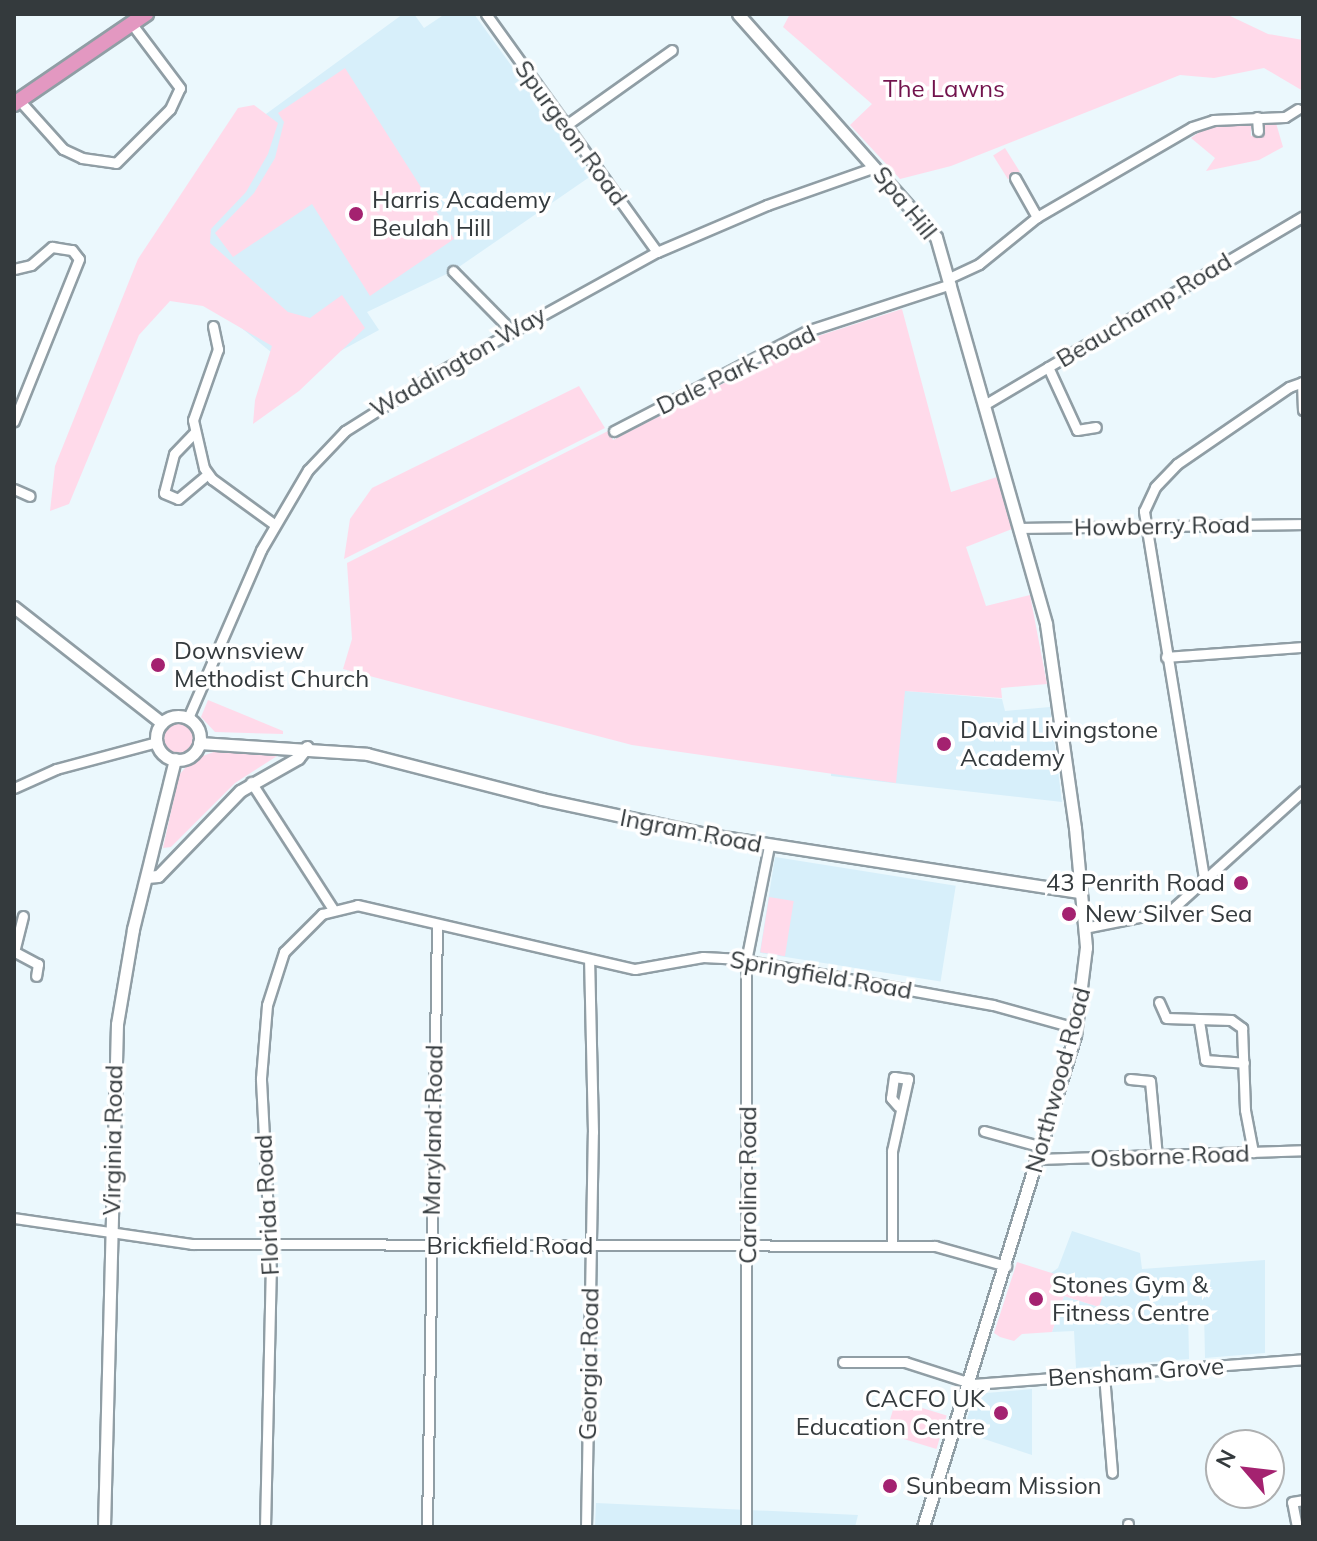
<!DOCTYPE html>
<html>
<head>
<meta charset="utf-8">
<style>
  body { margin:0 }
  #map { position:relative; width:1317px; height:1541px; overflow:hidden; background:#ebf8fd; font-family:Mulish,sans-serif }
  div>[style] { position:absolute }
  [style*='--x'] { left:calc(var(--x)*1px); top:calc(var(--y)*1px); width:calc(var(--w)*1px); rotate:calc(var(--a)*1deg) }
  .built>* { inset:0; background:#d7effa; transform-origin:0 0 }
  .green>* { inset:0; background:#ffdaea; transform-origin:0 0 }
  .round { border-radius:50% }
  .roads { filter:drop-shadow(2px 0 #909ea5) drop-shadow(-2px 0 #909ea5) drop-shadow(0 2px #909ea5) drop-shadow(0 -2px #909ea5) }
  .minor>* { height:9px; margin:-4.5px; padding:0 4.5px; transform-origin:4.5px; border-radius:4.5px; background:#fff }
  .tertiary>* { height:11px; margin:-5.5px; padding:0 5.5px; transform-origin:5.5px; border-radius:5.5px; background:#fff }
  .tertiary>.ring { margin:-5.5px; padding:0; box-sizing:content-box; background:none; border:11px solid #fff; border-radius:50% }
  .primary>* { height:14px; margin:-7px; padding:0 7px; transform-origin:7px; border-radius:7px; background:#e398c1 }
  .dots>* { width:22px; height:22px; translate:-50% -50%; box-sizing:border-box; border:4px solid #fff; border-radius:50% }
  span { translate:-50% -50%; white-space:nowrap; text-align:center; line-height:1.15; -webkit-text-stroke:7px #fff; paint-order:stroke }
  .park-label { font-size:24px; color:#72134d }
  .street-label { font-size:24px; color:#343a3d }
  .poi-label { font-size:24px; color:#343a3d }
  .left { translate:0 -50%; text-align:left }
  .right { translate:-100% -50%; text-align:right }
  .frame { position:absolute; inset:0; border:16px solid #343a3d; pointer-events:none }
  .north { position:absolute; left:1205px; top:1429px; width:80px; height:80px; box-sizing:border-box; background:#fff; border:2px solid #aeb0b1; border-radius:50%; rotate:298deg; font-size:22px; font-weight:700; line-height:32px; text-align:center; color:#343a3d }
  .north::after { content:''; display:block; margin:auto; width:28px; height:36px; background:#a42270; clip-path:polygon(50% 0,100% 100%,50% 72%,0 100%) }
</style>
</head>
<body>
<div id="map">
  <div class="built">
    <div style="clip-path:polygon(403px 14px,414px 14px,424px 28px,445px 14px,474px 14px,591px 176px,453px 271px,367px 312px,379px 330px,298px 374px,148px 252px,236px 136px)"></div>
    <div style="clip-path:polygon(834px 685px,1002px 699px,1005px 711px,1050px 707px,1062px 802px,831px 776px)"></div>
    <div style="left:775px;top:857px;width:183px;height:97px;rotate:9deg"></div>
    <div style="clip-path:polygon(1072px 1231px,1140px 1253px,1142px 1269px,1265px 1260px,1265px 1353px,1205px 1358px,1204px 1310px,1188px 1307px,1189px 1359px,1076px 1368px,1074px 1331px,1052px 1332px,1064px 1296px,1099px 1307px,1051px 1273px,1058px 1268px)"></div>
    <div style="clip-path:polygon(1032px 1389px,1032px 1455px,963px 1432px,975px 1394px)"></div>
    <div style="clip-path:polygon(596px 1503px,858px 1515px,855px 1527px,595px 1527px)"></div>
  </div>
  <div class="green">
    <div style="clip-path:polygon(790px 14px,1226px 14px,1268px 34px,1303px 40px,1303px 91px,1264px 68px,1214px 78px,1180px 75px,951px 166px,900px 179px,850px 125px,872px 104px,783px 27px)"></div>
    <div style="clip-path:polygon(345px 68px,454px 239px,370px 296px,312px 204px,233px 257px,215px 233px,254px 193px,275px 158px,284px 122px,278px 113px)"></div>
    <div style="clip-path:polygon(254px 105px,278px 123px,268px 154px,246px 192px,211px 229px,210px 243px,288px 312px,310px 318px,342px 295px,365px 328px,299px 391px,253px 424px,255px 400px,272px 346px,203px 306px,170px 301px,139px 335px,69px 504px,50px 511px,55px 466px,138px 259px,238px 108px)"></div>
    <div style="clip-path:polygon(1233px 122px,1251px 125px,1251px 136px,1263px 135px,1263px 124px,1276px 123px,1283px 147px,1259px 160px,1206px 171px,1215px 158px,1191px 138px,1205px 128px)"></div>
    <div style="left:1005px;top:148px;width:28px;height:14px;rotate:58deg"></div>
    <div style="clip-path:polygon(902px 309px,951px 492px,997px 477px,1012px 529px,966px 547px,986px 606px,1030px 595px,1047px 684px,1001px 688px,1002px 698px,905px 691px,896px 783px,632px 745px,343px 669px,352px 639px,347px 563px,608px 431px,613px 440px,812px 338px)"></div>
    <div style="clip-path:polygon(579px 386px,605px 428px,344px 559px,350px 519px,372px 488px)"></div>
    <div style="clip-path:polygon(208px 700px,283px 731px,283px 734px,215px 732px,201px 717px)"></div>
    <div class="round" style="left:163px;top:721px;width:32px;height:32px"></div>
    <div style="clip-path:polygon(219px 750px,272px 751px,277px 756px,235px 783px,171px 847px,163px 848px,179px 775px,192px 760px)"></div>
    <div style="left:769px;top:897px;width:25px;height:56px;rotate:9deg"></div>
    <div style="clip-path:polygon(1017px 1262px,1105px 1290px,1099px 1307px,1064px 1296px,1052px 1332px,1022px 1334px,1014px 1341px,1000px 1337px,994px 1333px)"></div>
    <div style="left:896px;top:1400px;width:53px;height:35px;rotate:17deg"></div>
  </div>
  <div class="roads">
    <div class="minor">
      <div style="--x:486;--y:14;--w:293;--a:54.3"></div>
      <div style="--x:19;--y:100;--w:66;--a:48.1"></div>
      <div style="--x:63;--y:149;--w:21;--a:25"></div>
      <div style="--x:82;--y:158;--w:34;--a:8"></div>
      <div style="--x:116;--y:163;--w:76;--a:-45"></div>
      <div style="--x:170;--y:109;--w:23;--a:-65"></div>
      <div style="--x:180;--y:88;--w:81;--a:-127"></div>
      <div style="--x:1257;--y:117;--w:14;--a:86"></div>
      <div style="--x:565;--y:126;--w:131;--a:-35.4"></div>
      <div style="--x:1015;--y:178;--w:45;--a:60.6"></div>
      <div style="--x:14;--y:269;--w:17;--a:-13"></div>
      <div style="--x:31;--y:265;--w:28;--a:-41"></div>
      <div style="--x:52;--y:247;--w:20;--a:9"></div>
      <div style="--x:72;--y:250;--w:11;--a:52"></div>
      <div style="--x:79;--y:259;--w:175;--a:111.9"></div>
      <div style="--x:453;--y:271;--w:84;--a:45.5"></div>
      <div style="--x:949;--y:278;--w:33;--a:-25"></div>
      <div style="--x:979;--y:264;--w:75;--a:-39"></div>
      <div style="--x:1037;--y:217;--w:179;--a:-30.1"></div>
      <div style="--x:1192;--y:127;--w:22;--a:-18"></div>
      <div style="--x:1213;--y:120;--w:72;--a:-2.4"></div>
      <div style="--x:1285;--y:117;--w:15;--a:-32"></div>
      <div style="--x:213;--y:326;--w:24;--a:78"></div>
      <div style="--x:218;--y:349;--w:75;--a:109.4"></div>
      <div style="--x:193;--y:420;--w:49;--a:77.1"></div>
      <div style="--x:204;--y:468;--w:14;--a:54"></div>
      <div style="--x:212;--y:479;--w:78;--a:36.1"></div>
      <div style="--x:1048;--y:367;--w:69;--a:65.3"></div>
      <div style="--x:1077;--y:430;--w:19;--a:-9"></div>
      <div style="--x:1302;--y:382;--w:28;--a:88"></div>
      <div style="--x:984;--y:405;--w:371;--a:-30.6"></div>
      <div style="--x:614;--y:431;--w:217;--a:-27.4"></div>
      <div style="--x:807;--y:331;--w:151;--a:-18.1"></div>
      <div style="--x:195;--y:432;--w:30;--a:134"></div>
      <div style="--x:174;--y:454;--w:40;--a:104.4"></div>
      <div style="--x:164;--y:493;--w:15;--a:23"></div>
      <div style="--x:178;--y:499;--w:38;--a:-40"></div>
      <div style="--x:14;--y:489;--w:17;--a:24"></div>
      <div style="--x:1021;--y:528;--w:282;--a:-0.8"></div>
      <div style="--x:1166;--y:657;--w:137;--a:-4.2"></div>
      <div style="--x:188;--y:718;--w:183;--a:-66.5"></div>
      <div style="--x:261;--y:550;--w:93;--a:-59.6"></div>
      <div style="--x:308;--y:470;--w:54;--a:-46.5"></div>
      <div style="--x:345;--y:431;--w:103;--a:-32.3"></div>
      <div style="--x:432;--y:376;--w:257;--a:-28.9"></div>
      <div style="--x:657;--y:252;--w:120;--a:-23.1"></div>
      <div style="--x:767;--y:205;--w:114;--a:-19.4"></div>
      <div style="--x:251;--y:782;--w:151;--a:57.2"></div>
      <div style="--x:14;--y:788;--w:46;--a:-24.3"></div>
      <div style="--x:56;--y:769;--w:105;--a:-15"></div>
      <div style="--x:1205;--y:884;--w:378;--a:-99.3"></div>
      <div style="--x:1144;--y:511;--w:26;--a:-65"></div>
      <div style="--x:1155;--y:487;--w:32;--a:-46"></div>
      <div style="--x:1177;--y:464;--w:136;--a:-34.5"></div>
      <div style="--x:1289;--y:387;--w:15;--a:-20"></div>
      <div style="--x:1084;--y:928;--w:88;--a:-11.2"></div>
      <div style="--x:1170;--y:911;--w:179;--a:-42.1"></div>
      <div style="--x:14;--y:952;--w:37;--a:-76"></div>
      <div style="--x:15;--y:952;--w:26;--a:28"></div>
      <div style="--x:38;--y:964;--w:12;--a:99"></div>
      <div style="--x:1159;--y:1002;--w:17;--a:66"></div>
      <div style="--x:1166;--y:1018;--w:65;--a:1.8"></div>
      <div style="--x:1231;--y:1020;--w:14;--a:36"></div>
      <div style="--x:1242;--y:1028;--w:82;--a:87.9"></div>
      <div style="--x:1245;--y:1110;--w:43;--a:79.2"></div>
      <div style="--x:1199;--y:1021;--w:39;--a:81"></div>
      <div style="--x:1205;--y:1060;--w:39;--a:4"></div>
      <div style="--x:1130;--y:1079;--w:20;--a:6"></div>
      <div style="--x:1150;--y:1081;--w:75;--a:84.7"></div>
      <div style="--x:984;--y:1131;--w:60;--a:15.4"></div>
      <div style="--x:1038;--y:1159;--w:265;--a:-1.9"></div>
      <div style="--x:14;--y:1218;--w:180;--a:8.3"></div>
      <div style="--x:192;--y:1244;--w:743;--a:0.15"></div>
      <div style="--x:935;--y:1246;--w:74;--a:15.7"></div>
      <div style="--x:892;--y:1246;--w:95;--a:-90"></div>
      <div style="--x:892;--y:1151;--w:74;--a:-77.5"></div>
      <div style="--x:908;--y:1079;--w:14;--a:-172"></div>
      <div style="--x:894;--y:1077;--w:21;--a:98"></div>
      <div style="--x:891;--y:1098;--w:11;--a:49"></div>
      <div style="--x:843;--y:1362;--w:62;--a:0"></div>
      <div style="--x:905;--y:1362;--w:71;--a:17.9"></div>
      <div style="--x:973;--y:1384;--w:331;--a:-4.3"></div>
      <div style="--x:1104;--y:1375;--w:98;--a:85.3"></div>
      <div style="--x:1128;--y:1524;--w:3;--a:90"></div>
      <div style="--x:265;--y:1527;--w:256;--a:-88.7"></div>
      <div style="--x:271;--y:1271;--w:193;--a:-93"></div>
      <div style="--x:261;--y:1078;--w:73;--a:-85.3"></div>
      <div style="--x:267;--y:1005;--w:56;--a:-72.2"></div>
      <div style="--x:284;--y:952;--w:54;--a:-45"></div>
      <div style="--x:322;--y:914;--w:36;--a:-14"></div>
      <div style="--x:357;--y:905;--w:285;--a:13"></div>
      <div style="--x:635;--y:969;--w:69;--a:-10"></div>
      <div style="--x:703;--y:957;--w:34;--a:3"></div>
      <div style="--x:737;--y:959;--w:260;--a:10.2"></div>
      <div style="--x:993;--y:1005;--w:86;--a:15.5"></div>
      <div style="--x:427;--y:1527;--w:602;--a:-89.05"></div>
      <div style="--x:586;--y:1527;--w:395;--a:-89"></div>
      <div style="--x:593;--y:1132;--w:172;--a:-91.3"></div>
      <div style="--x:746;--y:1527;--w:566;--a:-90"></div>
      <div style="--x:746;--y:961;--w:117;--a:-78.7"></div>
      <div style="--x:1297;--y:1527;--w:25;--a:-101"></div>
      <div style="--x:1292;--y:1502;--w:11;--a:-10"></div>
    </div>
    <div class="tertiary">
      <div style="--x:738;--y:14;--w:298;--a:48.4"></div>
      <div style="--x:936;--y:237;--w:402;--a:74.1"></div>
      <div style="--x:1046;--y:624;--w:206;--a:81.9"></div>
      <div style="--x:1075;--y:828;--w:120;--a:84.7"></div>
      <div style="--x:1086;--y:947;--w:89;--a:97.1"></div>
      <div style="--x:1075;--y:1035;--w:515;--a:107.17"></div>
      <div style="--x:14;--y:607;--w:188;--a:38.1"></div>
      <div class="ring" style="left:156px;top:716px;width:33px;height:33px"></div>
      <div style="--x:199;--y:743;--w:168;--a:3.7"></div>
      <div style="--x:367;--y:754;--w:181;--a:14.4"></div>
      <div style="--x:542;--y:799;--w:172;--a:12.1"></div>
      <div style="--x:710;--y:835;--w:373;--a:8.8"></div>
      <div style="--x:147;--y:877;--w:11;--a:-5"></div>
      <div style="--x:158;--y:876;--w:118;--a:-46"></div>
      <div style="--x:240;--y:791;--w:67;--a:-29.6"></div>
      <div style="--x:298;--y:758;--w:14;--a:-51"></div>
      <div style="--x:104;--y:1527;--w:503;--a:-88.52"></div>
      <div style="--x:117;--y:1024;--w:96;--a:-80.4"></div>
      <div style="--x:133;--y:929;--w:175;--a:-76.1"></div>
    </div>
    <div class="primary">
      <div style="--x:14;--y:104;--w:160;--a:-34.3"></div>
    </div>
  </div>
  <div class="dots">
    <div style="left:356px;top:214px;background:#a42270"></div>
    <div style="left:158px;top:665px;background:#a42270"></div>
    <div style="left:944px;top:744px;background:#a42270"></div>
    <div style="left:1241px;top:883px;background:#a42270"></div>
    <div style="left:1069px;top:914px;background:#a42270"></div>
    <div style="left:1036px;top:1299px;background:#a42270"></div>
    <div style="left:1001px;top:1413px;background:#a42270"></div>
    <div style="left:890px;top:1486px;background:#a42270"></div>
  </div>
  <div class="park-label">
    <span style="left:944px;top:89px">The Lawns</span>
  </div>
  <div class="street-label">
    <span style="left:571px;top:133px;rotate:54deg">Spurgeon Road</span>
    <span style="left:905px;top:203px;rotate:51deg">Spa Hill</span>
    <span style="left:1144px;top:310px;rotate:-31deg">Beauchamp Road</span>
    <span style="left:458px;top:362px;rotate:-30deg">Waddington Way</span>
    <span style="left:736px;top:370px;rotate:-26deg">Dale Park Road</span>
    <span style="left:1162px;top:526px;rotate:-1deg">Howberry Road</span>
    <span style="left:691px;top:831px;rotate:11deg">Ingram Road</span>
    <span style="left:821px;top:975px;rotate:10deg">Springfield Road</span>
    <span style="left:1058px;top:1080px;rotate:-75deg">Northwood Road</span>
    <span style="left:433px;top:1130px;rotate:-89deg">Maryland Road</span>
    <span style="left:113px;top:1140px;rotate:-89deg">Virginia Road</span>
    <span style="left:1170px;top:1156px;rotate:-2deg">Osborne Road</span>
    <span style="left:748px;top:1185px;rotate:-90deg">Carolina Road</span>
    <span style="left:267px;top:1205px;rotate:-93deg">Florida Road</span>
    <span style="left:510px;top:1246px">Brickfield Road</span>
    <span style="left:589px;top:1364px;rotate:-89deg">Georgia Road</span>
    <span style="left:1136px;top:1372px;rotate:-4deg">Bensham Grove</span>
  </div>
  <div class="poi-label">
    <span class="left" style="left:372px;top:214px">Harris Academy<br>Beulah Hill</span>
    <span class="left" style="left:174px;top:665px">Downsview<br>Methodist Church</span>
    <span class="left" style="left:960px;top:744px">David Livingstone<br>Academy</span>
    <span class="right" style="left:1225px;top:883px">43 Penrith Road</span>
    <span class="left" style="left:1085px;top:914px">New Silver Sea</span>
    <span class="left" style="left:1052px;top:1299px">Stones Gym &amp;<br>Fitness Centre</span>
    <span class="right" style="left:985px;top:1413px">CACFO UK<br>Education Centre</span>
    <span class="left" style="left:906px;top:1486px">Sunbeam Mission</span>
  </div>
  <div class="frame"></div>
  <div class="north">N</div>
</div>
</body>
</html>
